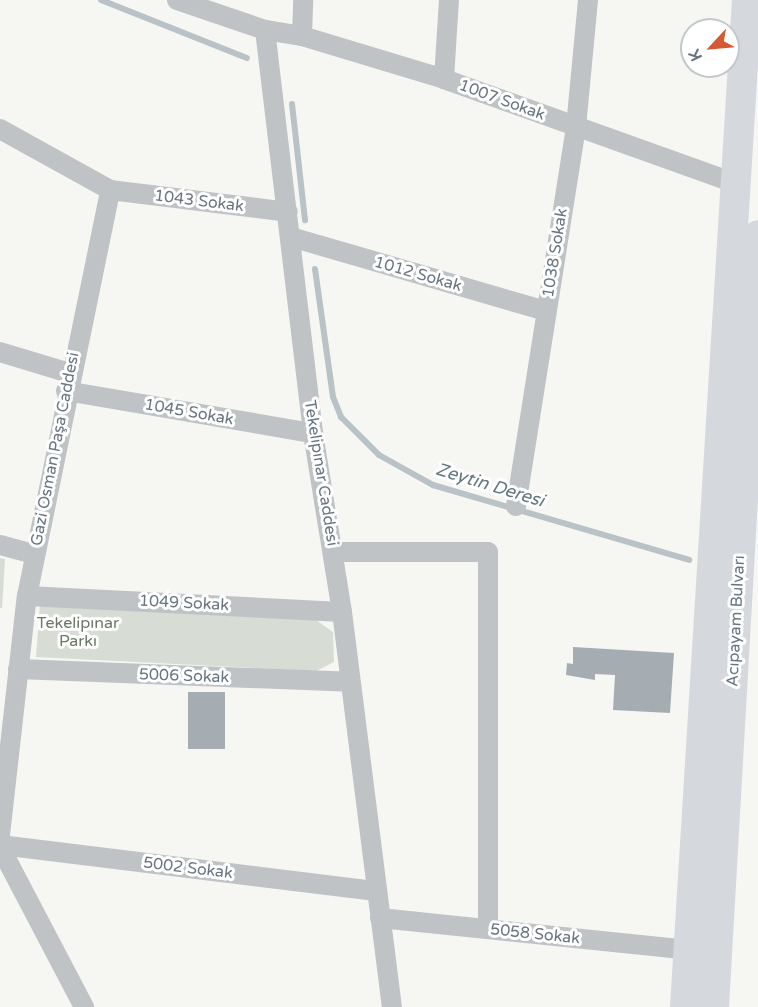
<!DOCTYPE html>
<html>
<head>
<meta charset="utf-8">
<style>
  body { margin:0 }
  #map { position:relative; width:758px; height:1007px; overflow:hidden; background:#f6f6f3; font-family:"Varela Round",sans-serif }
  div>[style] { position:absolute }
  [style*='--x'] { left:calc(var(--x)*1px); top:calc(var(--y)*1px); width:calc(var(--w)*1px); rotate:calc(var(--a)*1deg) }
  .green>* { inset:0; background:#d7dcd4 }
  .stream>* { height:6px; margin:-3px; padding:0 3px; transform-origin:3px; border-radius:3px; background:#b8c2c7 }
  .building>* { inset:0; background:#a6adb2; transform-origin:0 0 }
  .street>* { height:20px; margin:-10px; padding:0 10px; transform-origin:10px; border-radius:10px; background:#bfc3c6 }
  .primary>* { height:30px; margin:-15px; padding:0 15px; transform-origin:15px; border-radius:15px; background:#d5d8dc }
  span { translate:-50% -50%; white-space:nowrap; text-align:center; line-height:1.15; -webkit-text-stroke:6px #fff; paint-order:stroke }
  .street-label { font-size:16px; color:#677581 }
  .park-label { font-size:16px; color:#697965 }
  .water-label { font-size:18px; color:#63777e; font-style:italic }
  .north { position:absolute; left:680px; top:18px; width:60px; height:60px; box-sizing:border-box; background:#fff; border:2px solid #c2c8cd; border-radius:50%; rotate:244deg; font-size:16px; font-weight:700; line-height:24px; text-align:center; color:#677581 }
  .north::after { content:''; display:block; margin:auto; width:21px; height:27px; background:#d55a33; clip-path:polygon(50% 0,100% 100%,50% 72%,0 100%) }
</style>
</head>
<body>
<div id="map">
  <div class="green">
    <div style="clip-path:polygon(0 558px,5px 559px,2px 608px,0 608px)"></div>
    <div style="clip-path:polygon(40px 603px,316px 620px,333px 632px,334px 662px,316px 671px,36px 657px)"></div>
  </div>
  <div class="stream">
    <div style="--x:101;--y:0;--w:157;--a:21.7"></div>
    <div style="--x:292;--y:104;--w:117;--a:83.6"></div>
    <div style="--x:315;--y:269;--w:129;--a:82"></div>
    <div style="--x:333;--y:397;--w:22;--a:68"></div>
    <div style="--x:341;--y:417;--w:54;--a:45"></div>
    <div style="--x:379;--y:455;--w:62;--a:29.1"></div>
    <div style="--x:433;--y:485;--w:267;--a:16.3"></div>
  </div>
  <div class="building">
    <div style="clip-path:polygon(573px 647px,674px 653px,670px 713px,613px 710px,615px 675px,595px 674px,595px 680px,566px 675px,567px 663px,573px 664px)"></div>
    <div style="left:188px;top:692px;width:37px;height:57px"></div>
  </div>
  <div class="street">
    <div style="--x:177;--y:0;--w:93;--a:18.8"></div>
    <div style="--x:265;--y:30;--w:37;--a:9"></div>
    <div style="--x:302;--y:36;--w:148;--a:16.8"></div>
    <div style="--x:444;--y:79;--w:309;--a:19.7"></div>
    <div style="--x:265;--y:30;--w:406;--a:83.2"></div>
    <div style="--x:313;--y:433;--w:181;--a:80.8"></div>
    <div style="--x:342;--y:612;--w:398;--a:82.8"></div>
    <div style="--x:302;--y:36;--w:36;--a:-88"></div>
    <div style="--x:444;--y:79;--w:79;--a:-86.4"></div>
    <div style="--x:0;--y:129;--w:126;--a:29"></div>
    <div style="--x:110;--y:190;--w:179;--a:7"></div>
    <div style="--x:291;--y:237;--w:265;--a:16.2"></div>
    <div style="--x:0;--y:352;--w:72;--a:16.9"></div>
    <div style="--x:66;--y:391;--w:251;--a:9.7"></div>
    <div style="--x:516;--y:506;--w:384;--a:-81"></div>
    <div style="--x:576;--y:127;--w:128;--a:-84.6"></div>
    <div style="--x:0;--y:545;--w:35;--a:15"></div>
    <div style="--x:333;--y:552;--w:155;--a:0"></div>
    <div style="--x:488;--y:552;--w:377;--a:90"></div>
    <div style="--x:27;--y:596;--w:315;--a:2.9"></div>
    <div style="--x:18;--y:669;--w:332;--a:2.2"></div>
    <div style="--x:0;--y:835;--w:241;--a:-83.6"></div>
    <div style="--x:27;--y:596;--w:414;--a:-78.4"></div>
    <div style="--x:0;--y:845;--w:379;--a:7"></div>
    <div style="--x:0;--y:847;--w:181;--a:62.3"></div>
    <div style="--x:380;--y:918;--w:313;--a:5.9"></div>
  </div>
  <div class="primary">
    <div style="--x:685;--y:1007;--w:1009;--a:-86.48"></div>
    <div style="--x:714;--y:1007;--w:773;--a:-86.74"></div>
  </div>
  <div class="street-label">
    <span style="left:502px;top:100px;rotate:20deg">1007 Sokak</span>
    <span style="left:199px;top:201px;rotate:7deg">1043 Sokak</span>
    <span style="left:555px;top:253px;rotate:-81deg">1038 Sokak</span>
    <span style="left:418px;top:274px;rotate:16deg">1012 Sokak</span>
    <span style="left:189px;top:412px;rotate:10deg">1045 Sokak</span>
    <span style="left:55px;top:449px;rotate:-79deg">Gazi Osman Paşa Caddesi</span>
    <span style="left:321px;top:473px;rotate:81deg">Tekelipınar Caddesi</span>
    <span style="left:184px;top:603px;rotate:3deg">1049 Sokak</span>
    <span style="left:736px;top:621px;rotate:-87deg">Acıpayam Bulvarı</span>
    <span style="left:184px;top:676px;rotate:2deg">5006 Sokak</span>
    <span style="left:188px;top:868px;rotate:7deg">5002 Sokak</span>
    <span style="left:535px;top:934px;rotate:6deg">5058 Sokak</span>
  </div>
  <div class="park-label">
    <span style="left:78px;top:632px">Tekelipınar<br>Parkı</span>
  </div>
  <div class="water-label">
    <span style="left:490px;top:485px;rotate:17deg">Zeytin Deresi</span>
  </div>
  <div class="north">K</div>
</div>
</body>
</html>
